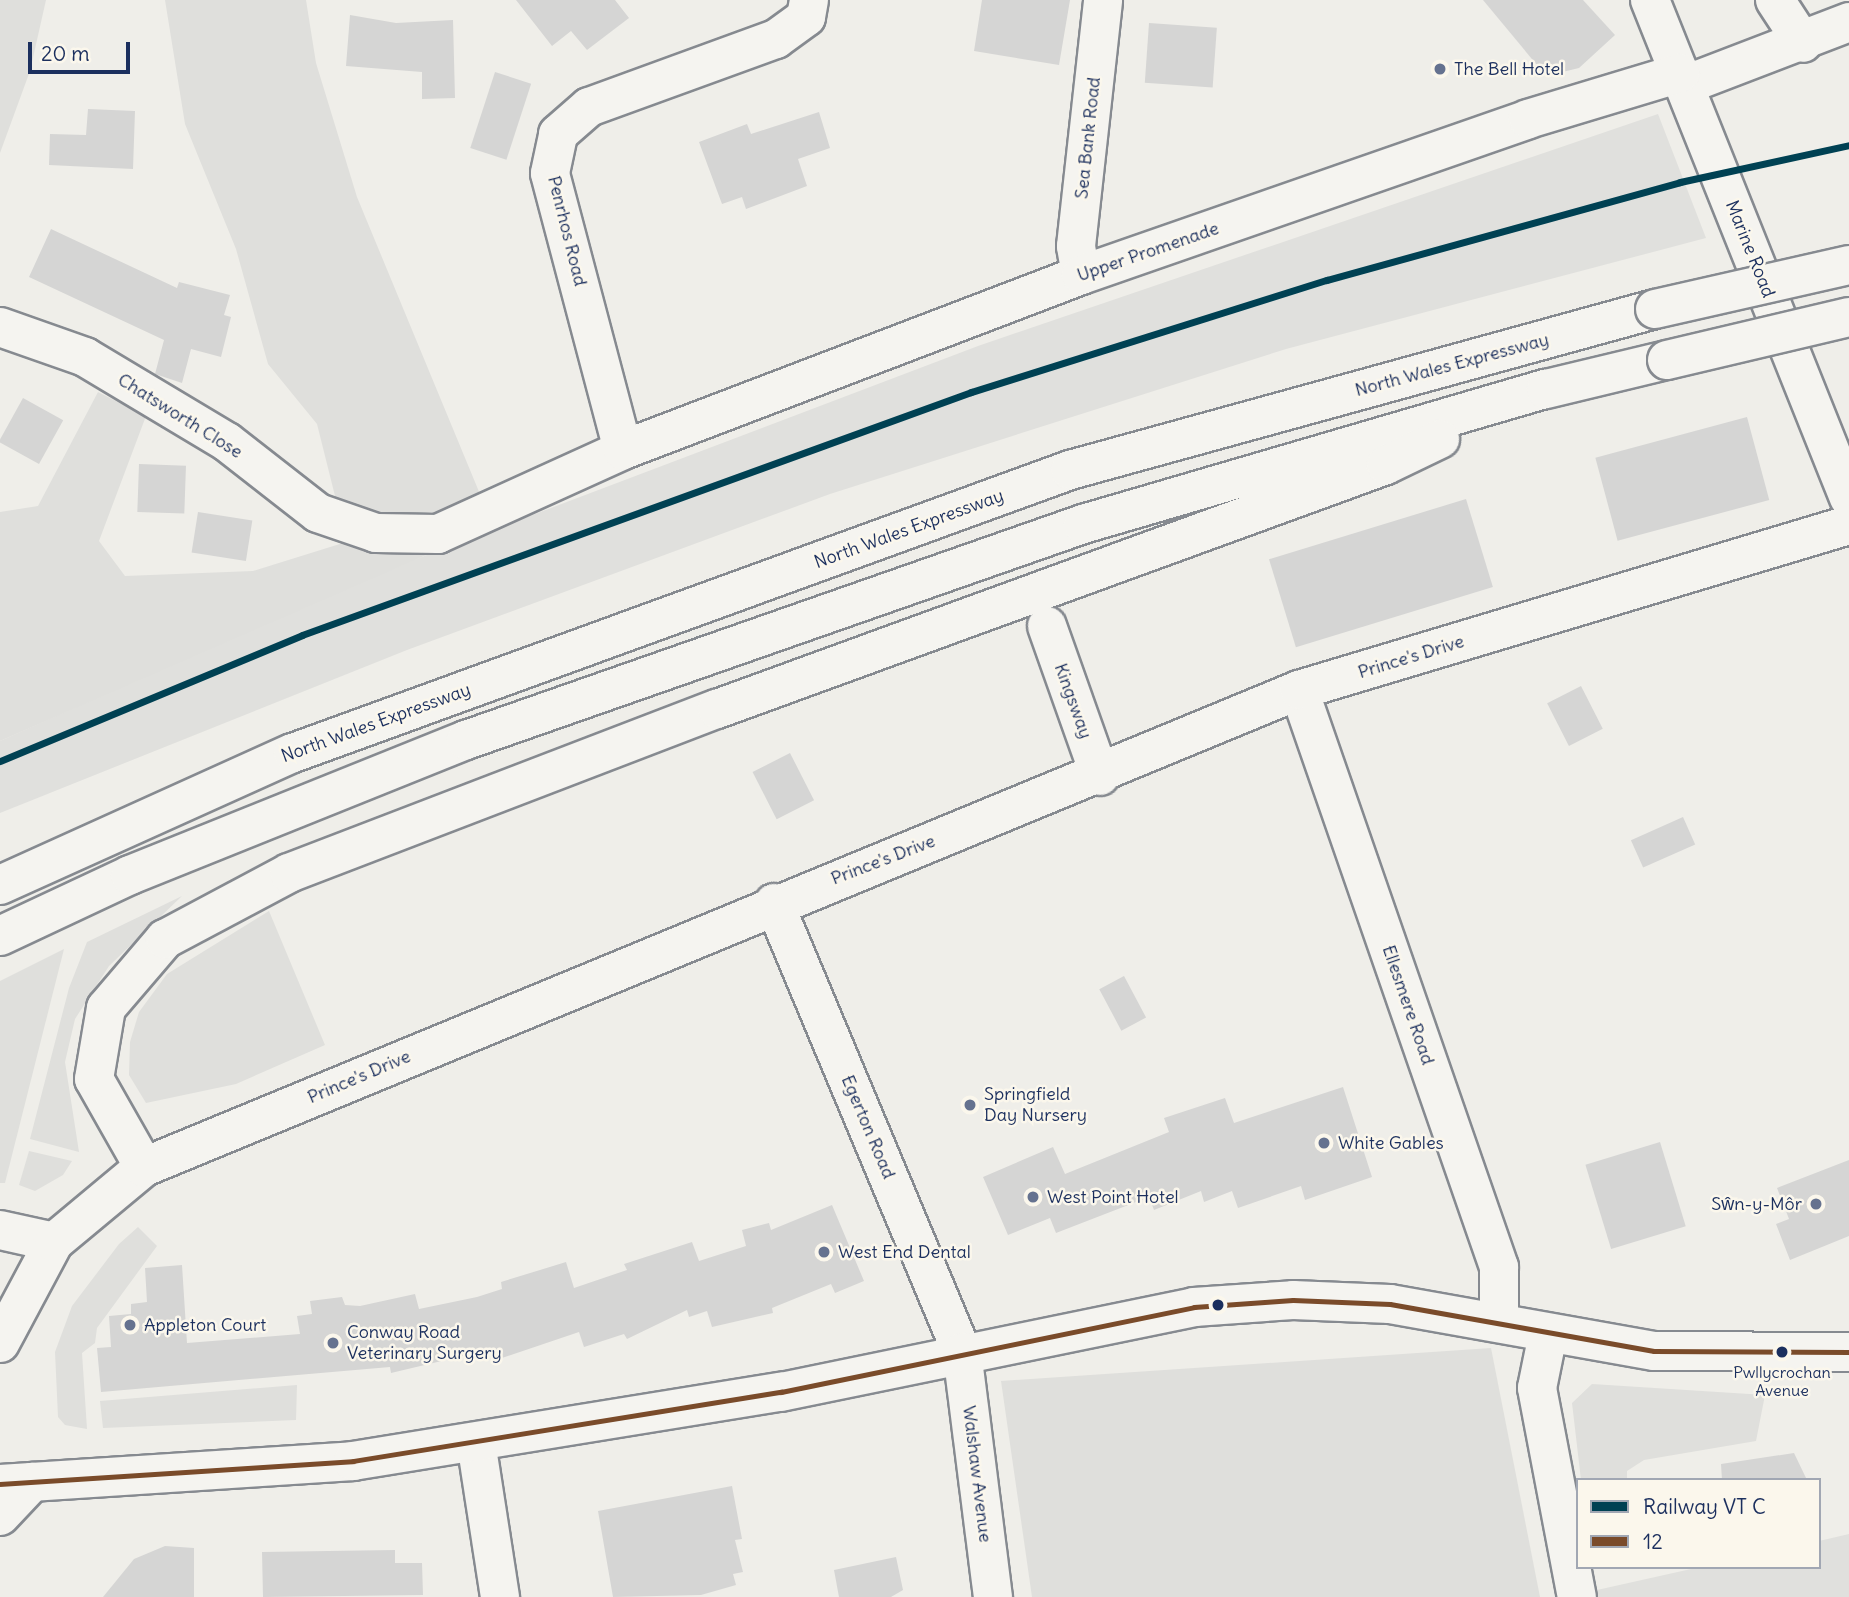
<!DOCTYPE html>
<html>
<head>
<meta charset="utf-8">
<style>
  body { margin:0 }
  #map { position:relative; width:1849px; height:1597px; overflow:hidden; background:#efeee9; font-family:Delius,sans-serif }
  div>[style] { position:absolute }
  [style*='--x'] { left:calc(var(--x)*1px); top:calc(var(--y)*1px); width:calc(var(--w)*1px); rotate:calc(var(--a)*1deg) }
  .built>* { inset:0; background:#e0e0dd }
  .green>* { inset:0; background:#dfdfdc }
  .building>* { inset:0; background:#d5d5d4; transform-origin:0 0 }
  .roads { filter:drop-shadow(2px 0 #868a90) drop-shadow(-2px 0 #868a90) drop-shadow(0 2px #868a90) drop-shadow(0 -2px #868a90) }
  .minor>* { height:38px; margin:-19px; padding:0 19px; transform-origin:19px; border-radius:19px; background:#f5f4f0 }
  .secondary>* { height:38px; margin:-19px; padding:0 19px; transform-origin:19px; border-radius:19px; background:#f5f4f0 }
  .primary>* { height:38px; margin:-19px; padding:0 19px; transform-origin:19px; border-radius:19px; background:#f5f4f0 }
  .trunk>* { height:38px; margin:-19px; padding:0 19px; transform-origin:19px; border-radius:19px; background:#f5f4f0 }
  .bridges { filter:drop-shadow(2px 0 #868a90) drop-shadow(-2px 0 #868a90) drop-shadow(0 2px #868a90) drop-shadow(0 -2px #868a90) }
  .trunk-bridge>* { height:38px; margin:-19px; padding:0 19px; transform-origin:19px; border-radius:19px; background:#f5f4f0 }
  .bus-1>* { height:5px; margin:-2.5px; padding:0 2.5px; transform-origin:2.5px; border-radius:2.5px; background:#7a4b2a }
  .rail-1>* { height:7px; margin:-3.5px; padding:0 3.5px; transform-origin:3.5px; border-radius:3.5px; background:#004153 }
  .dots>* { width:19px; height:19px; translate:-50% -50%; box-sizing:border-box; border:4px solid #fbf7ec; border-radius:50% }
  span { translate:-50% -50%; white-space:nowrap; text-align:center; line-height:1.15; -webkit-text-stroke:5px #fbf7ec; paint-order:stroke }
  .bus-label { font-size:16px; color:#1b2f5e }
  .poi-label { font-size:18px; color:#1b2f5e }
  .left { translate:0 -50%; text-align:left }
  .right { translate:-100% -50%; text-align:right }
  .street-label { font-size:18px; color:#1b2f5e }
  .legend { position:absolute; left:1576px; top:1478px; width:245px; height:91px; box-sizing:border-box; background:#fbf7ec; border:2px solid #a1a7b3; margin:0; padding:9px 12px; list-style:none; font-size:21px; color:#1b2f5e }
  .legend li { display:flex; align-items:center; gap:14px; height:35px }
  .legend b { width:35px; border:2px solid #a1a7b3 }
  .scale { position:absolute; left:28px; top:42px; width:102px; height:32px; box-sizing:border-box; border:4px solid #1b2f5e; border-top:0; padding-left:9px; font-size:21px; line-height:24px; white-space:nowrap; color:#1b2f5e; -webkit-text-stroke:5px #fbf7ec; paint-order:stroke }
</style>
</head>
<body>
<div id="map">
  <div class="built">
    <div style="clip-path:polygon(1658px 114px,1706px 238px,1286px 349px,830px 494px,407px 650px,0 813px,0 741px,369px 577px,978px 346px)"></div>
    <div style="clip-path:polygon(1849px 1534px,1849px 1597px,1598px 1597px,1597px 1590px,1700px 1567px,1819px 1567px,1819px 1541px)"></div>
  </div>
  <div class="green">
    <div style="clip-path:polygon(0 0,46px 0,30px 71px,0 153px)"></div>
    <div style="clip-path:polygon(165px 0,306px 0,316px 63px,357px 197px,487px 511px,440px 549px,0 741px,0 512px,38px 506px,98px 392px,146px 416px,99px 541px,125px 576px,253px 571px,375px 533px,337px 504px,317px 424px,268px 364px,236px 249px,185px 124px)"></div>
    <div style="clip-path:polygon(182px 896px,109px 966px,75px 1019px,65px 1062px,79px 1152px,30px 1139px,69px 988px,87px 942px)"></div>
    <div style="clip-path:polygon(269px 911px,325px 1045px,236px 1084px,146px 1103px,129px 1075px,130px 1042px,139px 1012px,167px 974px)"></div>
    <div style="clip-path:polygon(64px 949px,5px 1183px,0 1183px,0 981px)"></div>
    <div style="clip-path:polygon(29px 1151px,72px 1161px,63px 1175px,35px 1191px,19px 1185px)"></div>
    <div style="clip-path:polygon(138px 1227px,157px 1246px,97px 1328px,95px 1343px,82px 1353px,87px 1429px,65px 1425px,58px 1417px,55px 1352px,72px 1306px,119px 1244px)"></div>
    <div style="clip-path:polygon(1491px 1348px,1540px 1597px,1032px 1597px,1001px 1381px)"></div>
    <div style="clip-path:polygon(1592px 1384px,1765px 1395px,1756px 1441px,1644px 1460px,1627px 1471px,1627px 1480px,1581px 1480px,1572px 1403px)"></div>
    <div style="clip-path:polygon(297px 1385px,296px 1420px,103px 1428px,100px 1401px)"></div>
  </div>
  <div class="building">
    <div style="clip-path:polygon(516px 0,615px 0,629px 18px,587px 50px,571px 31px,552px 46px)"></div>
    <div style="clip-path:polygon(982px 0,1070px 0,1059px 65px,974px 51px)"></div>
    <div style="clip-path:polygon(1483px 0,1583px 0,1615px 35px,1579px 68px,1546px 76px)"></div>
    <div style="clip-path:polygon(350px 15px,396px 23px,453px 20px,455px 98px,422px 99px,422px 72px,346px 66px)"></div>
    <div style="left:1149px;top:23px;width:68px;height:60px;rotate:4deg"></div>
    <div style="left:495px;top:72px;width:38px;height:80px;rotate:18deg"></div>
    <div style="clip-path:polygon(88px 109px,135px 111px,133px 169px,49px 165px,50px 134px,86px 135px)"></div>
    <div style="clip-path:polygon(819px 112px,830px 148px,798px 159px,807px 186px,746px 209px,742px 197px,722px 204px,699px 142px,747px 124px,751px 134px)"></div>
    <div style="clip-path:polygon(51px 229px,177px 288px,179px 282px,230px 295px,224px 315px,231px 317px,221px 357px,191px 349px,182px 383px,155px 374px,164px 340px,29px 277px)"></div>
    <div style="left:23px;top:398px;width:46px;height:50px;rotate:29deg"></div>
    <div style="left:1747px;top:417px;width:86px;height:157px;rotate:75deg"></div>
    <div style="left:139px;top:464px;width:47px;height:48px;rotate:2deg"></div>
    <div style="left:1466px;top:499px;width:92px;height:206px;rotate:73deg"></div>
    <div style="left:198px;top:512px;width:55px;height:41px;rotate:9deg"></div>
    <div style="left:1581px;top:686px;width:48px;height:38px;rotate:63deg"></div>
    <div style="left:790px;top:753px;width:53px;height:42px;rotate:63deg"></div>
    <div style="left:1683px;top:817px;width:30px;height:57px;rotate:66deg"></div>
    <div style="left:1124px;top:976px;width:47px;height:28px;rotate:62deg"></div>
    <div style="clip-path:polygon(1343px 1087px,1372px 1177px,1305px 1200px,1301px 1186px,1238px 1208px,1232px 1191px,1204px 1202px,1201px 1191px,1154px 1210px,1149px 1197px,1056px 1233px,1050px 1218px,1008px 1235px,983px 1177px,1053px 1147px,1065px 1174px,1169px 1132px,1164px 1118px,1225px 1098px,1234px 1123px)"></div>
    <div style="left:1660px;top:1142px;width:88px;height:78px;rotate:73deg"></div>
    <div style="clip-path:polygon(1849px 1160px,1849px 1236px,1790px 1260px,1776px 1224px,1789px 1219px,1777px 1188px)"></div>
    <div style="clip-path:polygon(832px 1205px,864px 1281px,835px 1293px,831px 1284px,772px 1308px,773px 1313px,712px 1327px,707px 1311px,689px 1317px,687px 1310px,627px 1339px,624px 1334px,584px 1347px,579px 1332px,496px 1360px,492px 1349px,391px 1373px,390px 1367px,101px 1392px,97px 1348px,111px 1347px,109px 1316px,131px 1314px,131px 1304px,147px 1302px,145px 1268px,182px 1265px,187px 1343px,300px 1334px,297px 1316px,312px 1314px,310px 1301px,342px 1297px,345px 1305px,360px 1306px,415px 1294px,419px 1309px,477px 1297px,502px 1289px,501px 1282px,566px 1262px,574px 1288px,627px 1270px,624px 1264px,692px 1242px,699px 1261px,746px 1246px,742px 1230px,769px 1223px,771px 1230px)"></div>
    <div style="clip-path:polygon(1794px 1453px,1807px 1480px,1722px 1480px,1721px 1464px)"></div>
    <div style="clip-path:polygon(732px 1486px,742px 1539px,735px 1540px,743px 1572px,733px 1574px,736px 1585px,701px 1595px,613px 1597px,598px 1511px)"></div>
    <div style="clip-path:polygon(165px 1546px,194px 1548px,194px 1597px,103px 1597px,134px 1559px)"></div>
    <div style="clip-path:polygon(395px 1550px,395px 1563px,422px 1563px,423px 1595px,263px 1597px,262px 1552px)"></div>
    <div style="clip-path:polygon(896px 1557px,903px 1590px,891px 1597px,839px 1597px,834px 1570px)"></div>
  </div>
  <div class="roads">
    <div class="minor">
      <div style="--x:1650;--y:0;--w:536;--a:68.22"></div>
      <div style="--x:1775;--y:0;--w:51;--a:56.9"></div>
      <div style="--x:1685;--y:85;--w:176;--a:-21"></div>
      <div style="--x:1081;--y:275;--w:29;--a:-100"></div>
      <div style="--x:1076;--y:246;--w:247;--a:-83.7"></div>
      <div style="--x:0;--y:327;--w:90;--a:19.4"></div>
      <div style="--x:85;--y:357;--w:165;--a:30.9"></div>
      <div style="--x:227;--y:442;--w:115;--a:38"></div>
      <div style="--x:318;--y:513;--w:61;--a:19"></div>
      <div style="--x:376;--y:533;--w:62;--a:0.9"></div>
      <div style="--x:438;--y:534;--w:203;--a:-24.4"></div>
      <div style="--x:623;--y:450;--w:490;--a:-20.9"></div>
      <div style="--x:1081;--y:275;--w:473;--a:-19.2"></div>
      <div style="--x:1528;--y:119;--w:159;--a:-16.8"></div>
      <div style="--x:623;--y:450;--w:286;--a:-104.8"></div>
      <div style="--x:550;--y:173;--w:40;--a:-78"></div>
      <div style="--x:558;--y:134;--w:41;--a:-41.1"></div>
      <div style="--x:589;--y:107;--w:199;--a:-20"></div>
      <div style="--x:776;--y:39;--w:37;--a:-36"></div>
      <div style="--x:806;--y:17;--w:17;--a:-80"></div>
      <div style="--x:1047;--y:626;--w:159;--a:70.5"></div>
      <div style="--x:1299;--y:690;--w:611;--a:70.88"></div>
      <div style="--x:1499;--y:1267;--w:56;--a:90"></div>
      <div style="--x:774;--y:903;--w:487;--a:67.3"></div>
      <div style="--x:962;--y:1352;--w:247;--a:82.8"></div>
      <div style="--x:0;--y:1230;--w:55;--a:12.5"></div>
      <div style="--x:1548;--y:1334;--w:55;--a:101.5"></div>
      <div style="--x:1537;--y:1388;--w:213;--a:79.2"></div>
      <div style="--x:476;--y:1442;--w:157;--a:81.2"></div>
    </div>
    <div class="secondary">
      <div style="--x:0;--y:1343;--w:115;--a:-61.9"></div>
      <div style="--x:54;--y:1242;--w:117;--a:-39.8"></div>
      <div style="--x:144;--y:1167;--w:1250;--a:-22.44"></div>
      <div style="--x:1299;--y:690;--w:574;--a:-16.7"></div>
      <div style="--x:0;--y:1516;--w:47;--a:-46.7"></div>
    </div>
    <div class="primary">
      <div style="--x:0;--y:1484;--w:354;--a:-3.7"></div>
      <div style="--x:353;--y:1461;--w:434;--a:-9.2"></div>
      <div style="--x:781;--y:1392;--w:422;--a:-11.6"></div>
      <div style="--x:1194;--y:1307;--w:99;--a:-4"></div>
      <div style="--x:1293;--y:1300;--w:97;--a:2.4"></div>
      <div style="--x:1390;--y:1304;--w:268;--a:10.1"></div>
      <div style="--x:1654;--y:1351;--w:195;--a:0.3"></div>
    </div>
    <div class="trunk">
      <div style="--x:0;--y:885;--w:321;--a:-24.3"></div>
      <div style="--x:293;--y:753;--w:827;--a:-20.01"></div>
      <div style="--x:1070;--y:470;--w:607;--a:-15.39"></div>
      <div style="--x:0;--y:936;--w:144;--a:-25.1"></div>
      <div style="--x:130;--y:875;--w:362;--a:-21.9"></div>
      <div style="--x:466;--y:740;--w:654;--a:-19.29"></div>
      <div style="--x:1083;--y:524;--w:482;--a:-16.3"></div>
      <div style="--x:1546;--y:389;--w:124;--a:-13.5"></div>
      <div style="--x:144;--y:1167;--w:101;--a:-119.6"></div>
      <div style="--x:94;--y:1079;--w:72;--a:-80.4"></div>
      <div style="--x:106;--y:1008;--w:91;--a:-49.5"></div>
      <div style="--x:165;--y:939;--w:140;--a:-28"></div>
      <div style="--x:289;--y:873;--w:458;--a:-21"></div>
      <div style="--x:717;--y:709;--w:712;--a:-20.04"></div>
      <div style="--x:1386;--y:465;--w:60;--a:-25.7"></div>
    </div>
  </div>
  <div class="bridges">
    <div class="trunk-bridge">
      <div style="--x:1655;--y:309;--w:199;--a:-12.8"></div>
      <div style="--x:1667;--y:360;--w:187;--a:-13.3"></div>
    </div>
  </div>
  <div class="bus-1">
    <div style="--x:0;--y:1484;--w:354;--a:-3.7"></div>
    <div style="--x:353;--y:1461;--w:434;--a:-9.2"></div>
    <div style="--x:781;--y:1392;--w:422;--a:-11.6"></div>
    <div style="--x:1194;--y:1307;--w:99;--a:-4"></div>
    <div style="--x:1293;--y:1300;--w:97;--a:2.4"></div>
    <div style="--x:1390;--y:1304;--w:268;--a:10.1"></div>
    <div style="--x:1654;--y:1351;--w:195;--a:0.3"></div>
  </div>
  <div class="rail-1">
    <div style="--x:0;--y:761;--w:327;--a:-22.6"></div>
    <div style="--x:302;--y:635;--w:712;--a:-19.96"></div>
    <div style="--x:971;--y:392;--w:373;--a:-17.5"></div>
    <div style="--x:1327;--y:280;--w:366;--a:-15.5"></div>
    <div style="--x:1680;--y:182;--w:173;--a:-12.3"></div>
  </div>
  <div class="dots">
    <div style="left:1440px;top:69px;background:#65728f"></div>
    <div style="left:970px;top:1105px;background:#65728f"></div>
    <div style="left:1324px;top:1143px;background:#65728f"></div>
    <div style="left:1033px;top:1197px;background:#65728f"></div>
    <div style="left:1816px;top:1204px;background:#65728f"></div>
    <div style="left:824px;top:1252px;background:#65728f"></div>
    <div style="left:1218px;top:1305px;background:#1b2f5e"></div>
    <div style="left:130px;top:1325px;background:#65728f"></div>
    <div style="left:333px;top:1343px;background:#65728f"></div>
    <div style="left:1782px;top:1352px;background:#1b2f5e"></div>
  </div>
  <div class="bus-label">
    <span style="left:1782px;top:1381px">Pwllycrochan<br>Avenue</span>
  </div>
  <div class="poi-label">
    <span class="left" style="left:1454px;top:69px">The Bell Hotel</span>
    <span class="left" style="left:984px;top:1105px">Springfield<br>Day Nursery</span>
    <span class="left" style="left:1338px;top:1143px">White Gables</span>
    <span class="left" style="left:1047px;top:1197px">West Point Hotel</span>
    <span class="right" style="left:1802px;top:1204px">Sŵn-y-Môr</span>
    <span class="left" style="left:838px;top:1252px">West End Dental</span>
    <span class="left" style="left:144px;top:1325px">Appleton Court</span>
    <span class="left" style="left:347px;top:1343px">Conway Road<br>Veterinary Surgery</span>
  </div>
  <div class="street-label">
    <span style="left:1088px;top:138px;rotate:-84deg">Sea Bank Road</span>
    <span style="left:567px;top:231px;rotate:76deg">Penrhos Road</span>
    <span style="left:1750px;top:249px;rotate:68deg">Marine Road</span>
    <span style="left:1148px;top:252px;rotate:-19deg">Upper Promenade</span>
    <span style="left:1452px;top:365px;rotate:-15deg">North Wales Expressway</span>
    <span style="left:180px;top:416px;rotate:32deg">Chatsworth Close</span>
    <span style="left:909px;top:529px;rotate:-20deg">North Wales Expressway</span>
    <span style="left:1411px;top:657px;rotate:-17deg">Prince's Drive</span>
    <span style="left:1073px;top:701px;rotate:70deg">Kingsway</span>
    <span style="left:376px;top:723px;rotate:-20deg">North Wales Expressway</span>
    <span style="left:883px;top:860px;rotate:-21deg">Prince's Drive</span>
    <span style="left:1408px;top:1005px;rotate:71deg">Ellesmere Road</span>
    <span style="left:359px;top:1077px;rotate:-23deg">Prince's Drive</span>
    <span style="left:868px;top:1127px;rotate:67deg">Egerton Road</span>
    <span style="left:977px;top:1474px;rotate:83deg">Walshaw Avenue</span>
  </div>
  <ul class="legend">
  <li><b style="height:9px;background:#004153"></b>Railway VT C</li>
  <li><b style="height:9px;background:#7a4b2a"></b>12</li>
  </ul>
  <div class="scale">20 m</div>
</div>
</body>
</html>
